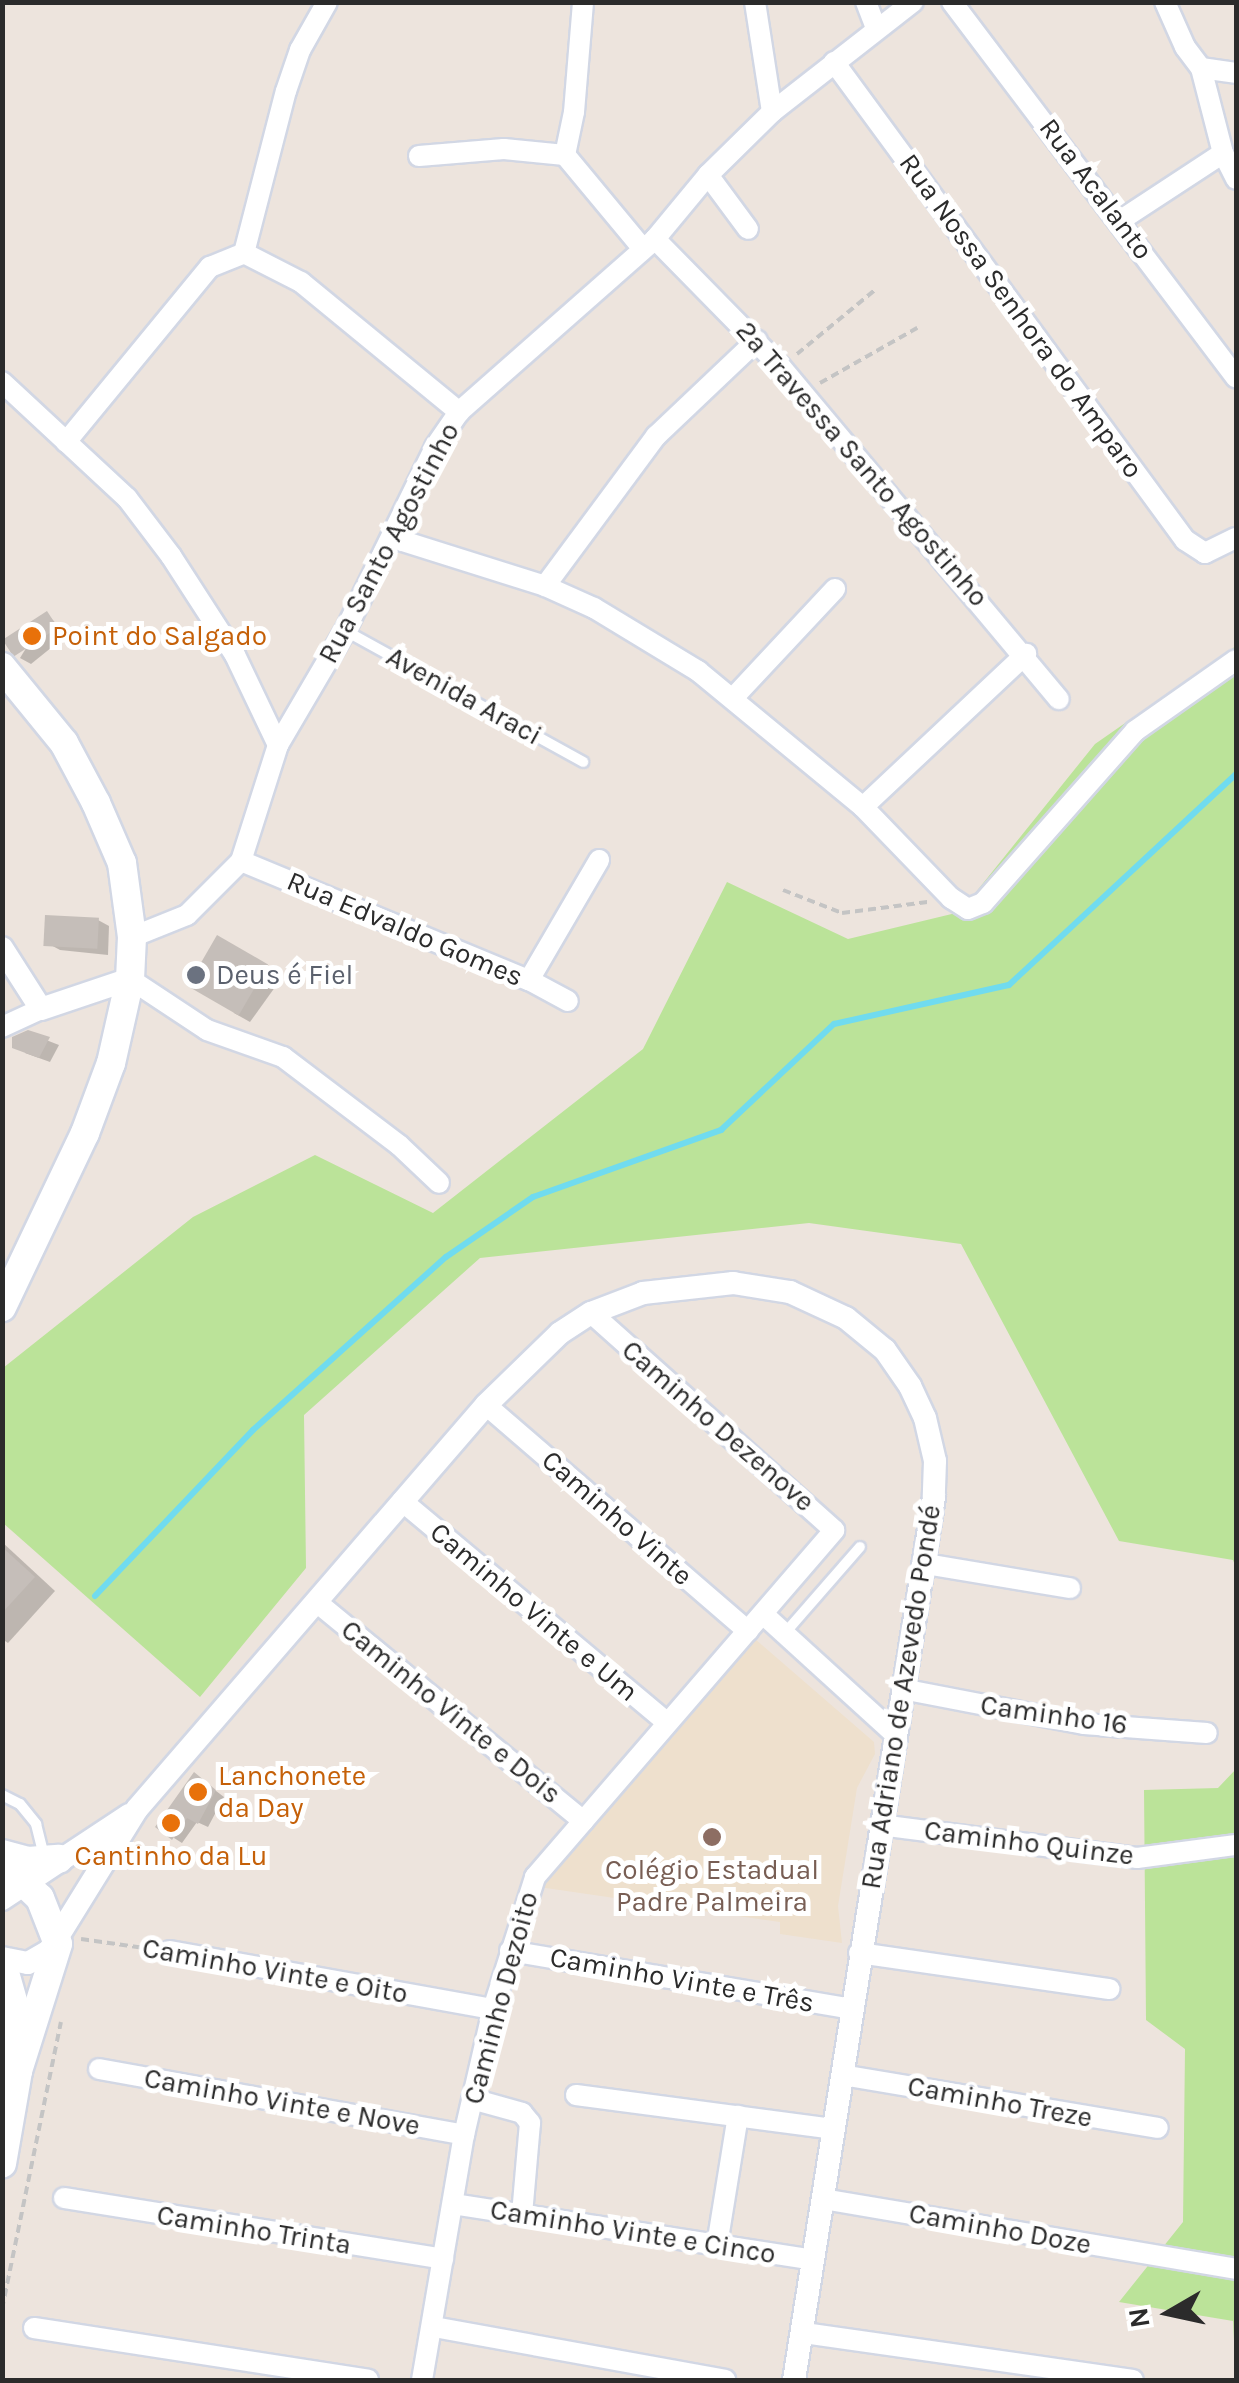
<!DOCTYPE html>
<html>
<head>
<meta charset="utf-8">
<style>
  body { margin:0 }
  #map { position:relative; width:1239px; height:2383px; overflow:hidden; background:#ede4dd; font-family:Karla,sans-serif }
  div>[style] { position:absolute }
  [style*='--x'] { left:calc(var(--x)*1px); top:calc(var(--y)*1px); width:calc(var(--w)*1px); rotate:calc(var(--a)*1deg) }
  .education>* { inset:0; background:#eee0cd }
  .green>* { inset:0; background:#bbe399 }
  .shadow>* { inset:0; background:#0003 }
  .stream>* { height:6px; margin:-3px; padding:0 3px; transform-origin:3px; border-radius:3px; background:#70dbef }
  .building>* { inset:0; background:#c5beb9; transform-origin:0 0 }
  .path>* { height:4px; margin-top:-2px; transform-origin:0; background:repeating-linear-gradient(90deg,#c4c4c4 0 8px,transparent 0 13px) }
  .roads { filter:drop-shadow(2px 0 #d2d7e4) drop-shadow(-2px 0 #d2d7e4) drop-shadow(0 2px #d2d7e4) drop-shadow(0 -2px #d2d7e4) }
  .service>* { height:10px; margin:-5px; padding:0 5px; transform-origin:5px; border-radius:5px; background:#fff }
  .minor>* { height:20px; margin:-10px; padding:0 10px; transform-origin:10px; border-radius:10px; background:#fff }
  .tertiary>* { height:22px; margin:-11px; padding:0 11px; transform-origin:11px; border-radius:11px; background:#fff }
  .secondary>* { height:28px; margin:-14px; padding:0 14px; transform-origin:14px; border-radius:14px; background:#fff }
  .dots>* { width:28px; height:28px; translate:-50% -50%; box-sizing:border-box; border:5px solid #fff; border-radius:50% }
  span { translate:-50% -50%; white-space:nowrap; text-align:center; line-height:1.15; -webkit-text-stroke:10px #fff; paint-order:stroke }
  .street-label { font-size:28px; color:#2b2b2b }
  .food-label { font-size:28px; color:#c56008 }
  .left { translate:0 -50%; text-align:left }
  .worship-label { font-size:28px; color:#5b616d }
  .education-label { font-size:28px; color:#785e54 }
  .frame { position:absolute; inset:0; border:5px solid #2b2b2b; pointer-events:none }
  .north { position:absolute; left:1119px; top:2263px; width:100px; height:100px; -webkit-text-stroke:8px #fff; paint-order:stroke; rotate:261deg; font-size:28px; font-weight:700; line-height:40px; text-align:center; color:#2b2b2b }
  .north::after { content:''; display:block; margin:auto; width:35px; height:45px; background:#2b2b2b; clip-path:polygon(50% 0,100% 100%,50% 72%,0 100%) }
</style>
</head>
<body>
<div id="map">
  <div class="education">
    <div style="clip-path:polygon(748px 1633px,874px 1742px,875px 1754px,857px 1788px,838px 1906px,842px 1943px,780px 1934px,780px 1922px,532px 1886px)"></div>
  </div>
  <div class="green">
    <div style="clip-path:polygon(1236px 646px,1236px 1568px,1233px 1560px,1119px 1541px,961px 1244px,809px 1223px,480px 1258px,304px 1415px,306px 1568px,200px 1697px,3px 1523px,3px 1368px,193px 1217px,315px 1155px,433px 1213px,643px 1049px,727px 882px,848px 939px,960px 912px,1095px 744px)"></div>
    <div style="clip-path:polygon(1236px 1769px,1236px 2380px,1233px 2321px,1119px 2302px,1183px 2222px,1185px 2049px,1146px 2020px,1144px 1790px,1218px 1788px)"></div>
  </div>
  <div class="shadow">
    <div style="clip-path:polygon(47px 614px,67px 635px,31px 664px,20px 658px)"></div>
    <div style="clip-path:polygon(98px 920px,109px 926px,108px 955px,60px 950px,49px 944px)"></div>
    <div style="clip-path:polygon(217px 938px,283px 976px,250px 1022px,234px 1013px)"></div>
    <div style="clip-path:polygon(28px 1033px,59px 1045px,50px 1062px,25px 1053px)"></div>
    <div style="clip-path:polygon(2px 1542px,55px 1591px,8px 1643px,2px 1639px)"></div>
    <div style="clip-path:polygon(195px 1775px,224px 1797px,208px 1827px,197px 1822px,182px 1843px,174px 1838px)"></div>
  </div>
  <div class="stream">
    <div style="--x:95;--y:1596;--w:229;--a:-46.4"></div>
    <div style="--x:253;--y:1430;--w:259;--a:-41.9"></div>
    <div style="--x:446;--y:1257;--w:106;--a:-34.6"></div>
    <div style="--x:533;--y:1197;--w:200;--a:-19.6"></div>
    <div style="--x:721;--y:1130;--w:155;--a:-43.2"></div>
    <div style="--x:834;--y:1024;--w:179;--a:-12.6"></div>
    <div style="--x:1009;--y:985;--w:310;--a:-42.9"></div>
  </div>
  <div class="building">
    <div style="left:47px;top:611px;width:20px;height:53px;rotate:57deg"></div>
    <div style="left:45px;top:915px;width:54px;height:31px;rotate:3deg"></div>
    <div style="left:217px;top:935px;width:59px;height:59px;rotate:30deg"></div>
    <div style="clip-path:polygon(28px 1030px,50px 1037px,39px 1058px,12px 1048px,12px 1037px)"></div>
    <div style="clip-path:polygon(2px 1547px,35px 1577px,2px 1613px)"></div>
    <div style="clip-path:polygon(194px 1772px,216px 1790px,198px 1824px,187px 1818px,172px 1840px,155px 1827px)"></div>
  </div>
  <div class="path">
    <div style="--x:797;--y:354;--w:101;--a:-39.4"></div>
    <div style="--x:820;--y:383;--w:112;--a:-29.6"></div>
    <div style="--x:783;--y:890;--w:63;--a:21.3"></div>
    <div style="--x:842;--y:913;--w:86;--a:-7.4"></div>
    <div style="--x:81;--y:1939;--w:71;--a:8.1"></div>
    <div style="--x:2;--y:2309;--w:293;--a:-78.4"></div>
  </div>
  <div class="roads">
    <div class="service">
      <div style="--x:346;--y:631;--w:271;--a:28.9"></div>
      <div style="--x:785;--y:1633;--w:114;--a:-48.9"></div>
      <div style="--x:2;--y:1795;--w:20;--a:27"></div>
      <div style="--x:20;--y:1804;--w:26;--a:51"></div>
      <div style="--x:36;--y:1824;--w:33;--a:76"></div>
    </div>
    <div class="minor">
      <div style="--x:755;--y:2;--w:111;--a:81.2"></div>
      <div style="--x:866;--y:2;--w:28;--a:69"></div>
      <div style="--x:952;--y:2;--w:471;--a:52.9"></div>
      <div style="--x:1165;--y:2;--w:49;--a:66"></div>
      <div style="--x:1185;--y:47;--w:26;--a:53"></div>
      <div style="--x:1201;--y:68;--w:88;--a:75.5"></div>
      <div style="--x:1223;--y:153;--w:29;--a:63"></div>
      <div style="--x:834;--y:62;--w:593;--a:53.71"></div>
      <div style="--x:1185;--y:540;--w:24;--a:33"></div>
      <div style="--x:1205;--y:553;--w:34;--a:-26"></div>
      <div style="--x:1201;--y:68;--w:35;--a:8"></div>
      <div style="--x:565;--y:155;--w:44;--a:-78.2"></div>
      <div style="--x:574;--y:112;--w:110;--a:-85.3"></div>
      <div style="--x:419;--y:156;--w:85;--a:-4.7"></div>
      <div style="--x:504;--y:149;--w:61;--a:5.6"></div>
      <div style="--x:565;--y:155;--w:122;--a:50.3"></div>
      <div style="--x:708;--y:175;--w:67;--a:53.5"></div>
      <div style="--x:1121;--y:220;--w:122;--a:-33.3"></div>
      <div style="--x:655;--y:239;--w:180;--a:45.5"></div>
      <div style="--x:781;--y:367;--w:433;--a:50.1"></div>
      <div style="--x:244;--y:253;--w:64;--a:27"></div>
      <div style="--x:301;--y:282;--w:205;--a:39.4"></div>
      <div style="--x:244;--y:253;--w:167;--a:-75.5"></div>
      <div style="--x:286;--y:91;--w:43;--a:-71.1"></div>
      <div style="--x:300;--y:50;--w:55;--a:-60.6"></div>
      <div style="--x:2;--y:382;--w:171;--a:42.9"></div>
      <div style="--x:127;--y:498;--w:73;--a:52.8"></div>
      <div style="--x:171;--y:556;--w:118;--a:57.1"></div>
      <div style="--x:235;--y:655;--w:100;--a:64.5"></div>
      <div style="--x:278;--y:745;--w:122;--a:107.7"></div>
      <div style="--x:241;--y:861;--w:76;--a:135"></div>
      <div style="--x:187;--y:915;--w:59;--a:158.2"></div>
      <div style="--x:66;--y:442;--w:227;--a:-50.6"></div>
      <div style="--x:210;--y:267;--w:37;--a:-22"></div>
      <div style="--x:393;--y:538;--w:159;--a:17.5"></div>
      <div style="--x:545;--y:586;--w:54;--a:24.2"></div>
      <div style="--x:594;--y:608;--w:122;--a:31.2"></div>
      <div style="--x:698;--y:671;--w:214;--a:39.5"></div>
      <div style="--x:863;--y:807;--w:127;--a:46"></div>
      <div style="--x:951;--y:898;--w:20;--a:33"></div>
      <div style="--x:968;--y:909;--w:16;--a:-22"></div>
      <div style="--x:983;--y:903;--w:230;--a:-48.5"></div>
      <div style="--x:1135;--y:731;--w:123;--a:-35.1"></div>
      <div style="--x:545;--y:586;--w:187;--a:-53.5"></div>
      <div style="--x:656;--y:436;--w:139;--a:-43.5"></div>
      <div style="--x:734;--y:697;--w:148;--a:-46.9"></div>
      <div style="--x:278;--y:745;--w:132;--a:-59.6"></div>
      <div style="--x:345;--y:631;--w:205;--a:-63.9"></div>
      <div style="--x:435;--y:447;--w:42;--a:-55.6"></div>
      <div style="--x:459;--y:412;--w:261;--a:-41.4"></div>
      <div style="--x:655;--y:239;--w:83;--a:-50.4"></div>
      <div style="--x:708;--y:175;--w:90;--a:-44.5"></div>
      <div style="--x:772;--y:112;--w:179;--a:-38"></div>
      <div style="--x:863;--y:807;--w:224;--a:-43.2"></div>
      <div style="--x:241;--y:861;--w:312;--a:22.5"></div>
      <div style="--x:529;--y:980;--w:44;--a:28.3"></div>
      <div style="--x:130;--y:979;--w:92;--a:33.5"></div>
      <div style="--x:207;--y:1030;--w:81;--a:19.6"></div>
      <div style="--x:283;--y:1057;--w:146;--a:37.2"></div>
      <div style="--x:399;--y:1145;--w:55;--a:43.5"></div>
      <div style="--x:529;--y:980;--w:139;--a:-59.7"></div>
      <div style="--x:2;--y:1027;--w:43;--a:-24.8"></div>
      <div style="--x:486;--y:1405;--w:346;--a:40.8"></div>
      <div style="--x:402;--y:1501;--w:344;--a:39.9"></div>
      <div style="--x:926;--y:1564;--w:146;--a:9.5"></div>
      <div style="--x:319;--y:1604;--w:342;--a:39.4"></div>
      <div style="--x:763;--y:1614;--w:178;--a:42.3"></div>
      <div style="--x:902;--y:1689;--w:185;--a:10.9"></div>
      <div style="--x:1084;--y:1724;--w:123;--a:4.2"></div>
      <div style="--x:880;--y:1825;--w:259;--a:7.3"></div>
      <div style="--x:1137;--y:1858;--w:100;--a:-7.5"></div>
      <div style="--x:170;--y:1951;--w:328;--a:10.2"></div>
      <div style="--x:510;--y:1951;--w:348;--a:9.6"></div>
      <div style="--x:859;--y:1953;--w:253;--a:8.2"></div>
      <div style="--x:99;--y:2069;--w:371;--a:10.2"></div>
      <div style="--x:842;--y:2075;--w:320;--a:9.5"></div>
      <div style="--x:576;--y:2095;--w:259;--a:7.5"></div>
      <div style="--x:472;--y:2099;--w:52;--a:15.6"></div>
      <div style="--x:522;--y:2113;--w:13;--a:51"></div>
      <div style="--x:530;--y:2123;--w:92;--a:95"></div>
      <div style="--x:64;--y:2198;--w:384;--a:9.1"></div>
      <div style="--x:823;--y:2199;--w:419;--a:9.6"></div>
      <div style="--x:453;--y:2204;--w:365;--a:8.8"></div>
      <div style="--x:717;--y:2245;--w:131;--a:-80.8"></div>
      <div style="--x:434;--y:2327;--w:296;--a:10.3"></div>
      <div style="--x:34;--y:2328;--w:338;--a:8.8"></div>
      <div style="--x:804;--y:2333;--w:332;--a:8.1"></div>
      <div style="--x:422;--y:2380;--w:249;--a:-80.3"></div>
      <div style="--x:464;--y:2135;--w:129;--a:-77"></div>
      <div style="--x:493;--y:2009;--w:139;--a:-72.3"></div>
      <div style="--x:535;--y:1877;--w:458;--a:-49.2"></div>
      <div style="--x:834;--y:1530;--w:326;--a:-138.2"></div>
    </div>
    <div class="tertiary">
      <div style="--x:2;--y:948;--w:72;--a:57.4"></div>
      <div style="--x:41;--y:1009;--w:94;--a:-18.6"></div>
      <div style="--x:2;--y:1899;--w:152;--a:-33.5"></div>
      <div style="--x:2;--y:1958;--w:26;--a:11"></div>
      <div style="--x:28;--y:1963;--w:24;--a:-30"></div>
      <div style="--x:49;--y:1951;--w:167;--a:-58.2"></div>
      <div style="--x:137;--y:1809;--w:534;--a:-49.18"></div>
      <div style="--x:486;--y:1405;--w:103;--a:-44.2"></div>
      <div style="--x:560;--y:1333;--w:37;--a:-33"></div>
      <div style="--x:591;--y:1313;--w:56;--a:-21"></div>
      <div style="--x:643;--y:1293;--w:91;--a:-6.3"></div>
      <div style="--x:733;--y:1283;--w:58;--a:9"></div>
      <div style="--x:790;--y:1292;--w:62;--a:24.9"></div>
      <div style="--x:846;--y:1318;--w:50;--a:39.4"></div>
      <div style="--x:885;--y:1350;--w:44;--a:55.2"></div>
      <div style="--x:910;--y:1386;--w:35;--a:65"></div>
      <div style="--x:925;--y:1418;--w:44;--a:76.9"></div>
      <div style="--x:935;--y:1461;--w:36;--a:92"></div>
      <div style="--x:934;--y:1497;--w:894;--a:99.01"></div>
    </div>
    <div class="secondary">
      <div style="--x:2;--y:667;--w:98;--a:50.8"></div>
      <div style="--x:64;--y:743;--w:68;--a:61.9"></div>
      <div style="--x:96;--y:803;--w:65;--a:66.6"></div>
      <div style="--x:122;--y:863;--w:75;--a:82.3"></div>
      <div style="--x:132;--y:937;--w:42;--a:92.7"></div>
      <div style="--x:130;--y:979;--w:86;--a:102.7"></div>
      <div style="--x:111;--y:1063;--w:75;--a:110.4"></div>
      <div style="--x:85;--y:1133;--w:193;--a:115.5"></div>
      <div style="--x:2;--y:1854;--w:27;--a:15"></div>
      <div style="--x:28;--y:1861;--w:31;--a:-4"></div>
      <div style="--x:2;--y:1862;--w:52;--a:43.5"></div>
      <div style="--x:40;--y:1898;--w:49;--a:68.6"></div>
      <div style="--x:58;--y:1944;--w:133;--a:107.5"></div>
      <div style="--x:2;--y:1962;--w:55;--a:74.2"></div>
      <div style="--x:17;--y:2015;--w:56;--a:89"></div>
      <div style="--x:18;--y:2071;--w:94;--a:99.8"></div>
    </div>
  </div>
  <div class="dots">
    <div style="left:32px;top:636px;background:#e8710a"></div>
    <div style="left:196px;top:975px;background:#6b7280"></div>
    <div style="left:198px;top:1792px;background:#e8710a"></div>
    <div style="left:171px;top:1823px;background:#e8710a"></div>
    <div style="left:712px;top:1837px;background:#8d6e63"></div>
  </div>
  <div class="street-label">
    <span style="left:1096px;top:189px;rotate:53deg">Rua Acalanto</span>
    <span style="left:1021px;top:316px;rotate:54deg">Rua Nossa Senhora do Amparo</span>
    <span style="left:862px;top:464px;rotate:49deg">2ª Travessa Santo Agostinho</span>
    <span style="left:389px;top:543px;rotate:-62deg">Rua Santo Agostinho</span>
    <span style="left:464px;top:696px;rotate:29deg">Avenida Araci</span>
    <span style="left:405px;top:929px;rotate:23deg">Rua Edvaldo Gomes</span>
    <span style="left:718px;top:1426px;rotate:41deg">Caminho Dezenove</span>
    <span style="left:617px;top:1518px;rotate:41deg">Caminho Vinte</span>
    <span style="left:534px;top:1612px;rotate:40deg">Caminho Vinte e Um</span>
    <span style="left:901px;top:1697px;rotate:-81deg">Rua Adriano de Azevedo Pondé</span>
    <span style="left:451px;top:1712px;rotate:39deg">Caminho Vinte e Dois</span>
    <span style="left:1054px;top:1715px;rotate:8deg">Caminho 16</span>
    <span style="left:1029px;top:1843px;rotate:7deg">Caminho Quinze</span>
    <span style="left:275px;top:1971px;rotate:10deg">Caminho Vinte e Oito</span>
    <span style="left:682px;top:1980px;rotate:10deg">Caminho Vinte e Três</span>
    <span style="left:501px;top:1998px;rotate:-75deg">Caminho Dezoito</span>
    <span style="left:282px;top:2102px;rotate:10deg">Caminho Vinte e Nove</span>
    <span style="left:1000px;top:2102px;rotate:10deg">Caminho Treze</span>
    <span style="left:1000px;top:2229px;rotate:10deg">Caminho Doze</span>
    <span style="left:254px;top:2230px;rotate:9deg">Caminho Trinta</span>
    <span style="left:633px;top:2232px;rotate:9deg">Caminho Vinte e Cinco</span>
  </div>
  <div class="food-label">
    <span class="left" style="left:52px;top:636px">Point do Salgado</span>
    <span class="left" style="left:218px;top:1792px">Lanchonete<br>da Day</span>
    <span style="left:171px;top:1856px">Cantinho da Lu</span>
  </div>
  <div class="worship-label">
    <span class="left" style="left:216px;top:975px">Deus é Fiel</span>
  </div>
  <div class="education-label">
    <span style="left:712px;top:1886px">Colégio Estadual<br>Padre Palmeira</span>
  </div>
  <div class="frame"></div>
  <div class="north">N</div>
</div>
</body>
</html>
